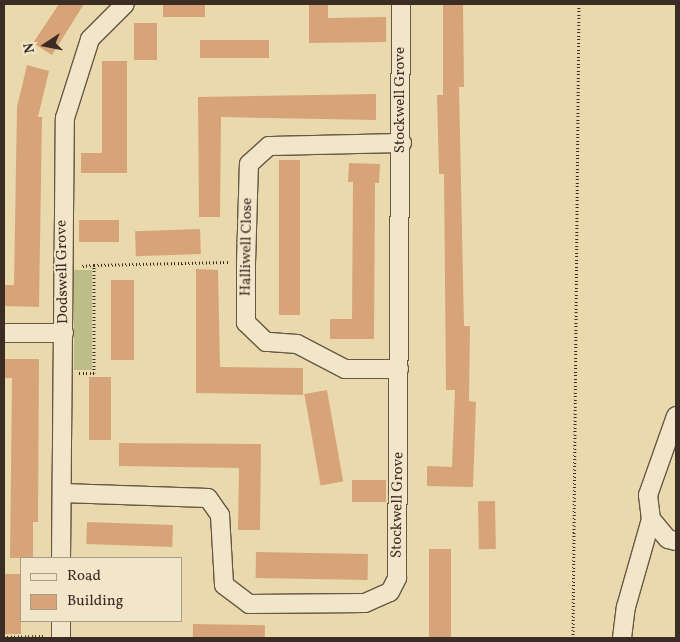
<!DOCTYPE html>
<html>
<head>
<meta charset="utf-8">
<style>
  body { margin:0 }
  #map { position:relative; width:680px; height:642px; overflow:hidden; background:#ead9ad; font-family:Vollkorn,serif }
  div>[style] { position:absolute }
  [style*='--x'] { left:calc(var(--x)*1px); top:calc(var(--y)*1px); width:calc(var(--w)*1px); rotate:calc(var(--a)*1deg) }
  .green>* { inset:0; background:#bbbe87; transform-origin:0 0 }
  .building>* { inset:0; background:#d7a479; transform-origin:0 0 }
  .path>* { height:3px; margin-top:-1.5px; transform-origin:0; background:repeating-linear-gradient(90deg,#3b2d23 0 1px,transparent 0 3.5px) }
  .roads { filter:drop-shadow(1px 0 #675846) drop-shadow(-1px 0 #675846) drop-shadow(0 1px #675846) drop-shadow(0 -1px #675846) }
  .minor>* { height:18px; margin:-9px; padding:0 9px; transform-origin:9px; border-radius:9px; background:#f1e6ca }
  span { translate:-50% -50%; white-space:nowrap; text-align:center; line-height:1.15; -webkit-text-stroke:4px #f1e6ca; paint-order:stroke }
  .street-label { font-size:15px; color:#3b2d23 }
  .frame { position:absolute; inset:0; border:5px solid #3b2d23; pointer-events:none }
  .legend { position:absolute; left:20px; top:557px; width:162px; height:65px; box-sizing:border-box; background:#f1e6ca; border:1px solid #a89c87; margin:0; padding:6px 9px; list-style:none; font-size:15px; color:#3b2d23 }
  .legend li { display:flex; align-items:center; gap:10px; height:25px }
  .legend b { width:25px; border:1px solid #a89c87 }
  .north { position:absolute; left:20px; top:20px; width:50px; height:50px; -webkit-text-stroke:4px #f1e6ca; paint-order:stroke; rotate:259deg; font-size:14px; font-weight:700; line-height:20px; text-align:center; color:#3b2d23 }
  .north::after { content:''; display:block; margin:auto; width:18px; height:22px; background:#3b2d23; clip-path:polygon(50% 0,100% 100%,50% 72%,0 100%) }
</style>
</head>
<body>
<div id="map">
  <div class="green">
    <div style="left:74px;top:270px;width:18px;height:100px"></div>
  </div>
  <div class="building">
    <div style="clip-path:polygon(59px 4px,84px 4px,52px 55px,33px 43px)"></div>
    <div style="left:163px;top:4px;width:42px;height:13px"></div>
    <div style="clip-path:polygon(309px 4px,328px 4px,328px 18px,386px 17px,386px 42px,309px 43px)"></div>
    <div style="clip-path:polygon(443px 4px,463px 4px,464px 87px,459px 87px,464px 326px,470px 326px,469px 401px,476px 402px,473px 487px,427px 486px,427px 466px,452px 467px,455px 390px,446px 390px,444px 174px,439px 174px,437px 95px,443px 95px)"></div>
    <div style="left:134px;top:23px;width:23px;height:37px"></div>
    <div style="left:200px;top:40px;width:69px;height:18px"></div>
    <div style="clip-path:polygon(102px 61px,127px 61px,127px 173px,81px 173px,81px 153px,102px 153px)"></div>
    <div style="clip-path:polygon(27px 65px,49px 71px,38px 117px,42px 117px,39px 307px,4px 306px,4px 285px,14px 285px,17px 107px)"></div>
    <div style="clip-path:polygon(376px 94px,376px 120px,221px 117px,220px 217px,199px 217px,198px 97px)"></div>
    <div style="left:279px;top:160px;width:21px;height:155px"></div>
    <div style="clip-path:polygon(349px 163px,380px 164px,379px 183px,375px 183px,374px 339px,330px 339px,330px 319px,352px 319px,353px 182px,348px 182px)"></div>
    <div style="left:79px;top:220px;width:40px;height:22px"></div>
    <div style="left:200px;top:229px;width:25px;height:65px;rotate:88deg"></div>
    <div style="clip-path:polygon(196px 269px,218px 270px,220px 367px,303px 368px,303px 395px,196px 393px)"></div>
    <div style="left:111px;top:280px;width:23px;height:80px"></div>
    <div style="clip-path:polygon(4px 359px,39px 359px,38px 522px,33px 522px,33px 558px,10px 558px,12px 378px,4px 378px)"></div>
    <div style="left:89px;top:377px;width:22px;height:63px"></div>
    <div style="left:327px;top:390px;width:93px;height:23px;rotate:80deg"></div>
    <div style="clip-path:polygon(119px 443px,261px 444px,260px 530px,238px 530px,239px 468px,119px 466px)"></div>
    <div style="left:352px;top:480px;width:34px;height:22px"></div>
    <div style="left:495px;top:501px;width:48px;height:17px;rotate:89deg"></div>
    <div style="left:87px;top:522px;width:86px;height:22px;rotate:2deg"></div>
    <div style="left:429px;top:549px;width:22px;height:89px"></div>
    <div style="left:256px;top:552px;width:112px;height:26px;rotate:1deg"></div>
    <div style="left:4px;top:574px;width:17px;height:60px"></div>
    <div style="left:193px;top:624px;width:72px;height:14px;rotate:1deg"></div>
  </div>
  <div class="path">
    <div style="--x:94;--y:265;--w:134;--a:-1.3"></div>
    <div style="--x:79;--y:373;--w:15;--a:0"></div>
    <div style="--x:94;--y:373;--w:108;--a:-90"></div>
    <div style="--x:94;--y:265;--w:13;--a:176"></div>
    <div style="--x:4;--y:637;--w:42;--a:-1.4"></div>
    <div style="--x:573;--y:638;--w:634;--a:-89.46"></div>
  </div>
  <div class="roads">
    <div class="minor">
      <div style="--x:4;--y:333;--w:60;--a:0"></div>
      <div style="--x:399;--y:369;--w:54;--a:180"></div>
      <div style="--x:345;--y:369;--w:54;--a:-152.5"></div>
      <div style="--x:297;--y:344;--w:31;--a:-176"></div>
      <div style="--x:266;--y:342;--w:28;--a:-136"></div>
      <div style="--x:246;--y:323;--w:60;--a:-90"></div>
      <div style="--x:246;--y:263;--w:99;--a:-88.3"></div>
      <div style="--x:249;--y:164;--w:27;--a:-42"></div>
      <div style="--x:269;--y:146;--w:133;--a:-1.3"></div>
      <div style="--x:676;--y:416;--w:84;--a:109.5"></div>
      <div style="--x:648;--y:495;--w:24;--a:83"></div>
      <div style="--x:651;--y:519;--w:26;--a:50"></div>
      <div style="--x:668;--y:539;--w:8;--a:14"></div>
      <div style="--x:62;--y:493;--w:146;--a:2"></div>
      <div style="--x:208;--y:498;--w:21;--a:55"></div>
      <div style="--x:220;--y:515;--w:70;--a:86.7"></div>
      <div style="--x:224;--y:585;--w:31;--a:37"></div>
      <div style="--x:249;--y:604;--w:116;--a:-0.5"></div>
      <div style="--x:365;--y:603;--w:27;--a:-24"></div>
      <div style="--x:390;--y:592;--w:16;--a:-63"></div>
      <div style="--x:397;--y:578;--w:574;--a:-89.6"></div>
      <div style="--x:61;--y:558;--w:440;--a:-89.5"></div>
      <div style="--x:65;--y:118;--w:83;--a:-72.4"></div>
      <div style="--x:90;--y:39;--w:49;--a:-45"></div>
      <div style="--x:61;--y:638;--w:17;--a:-90"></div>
      <div style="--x:622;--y:638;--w:31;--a:-83"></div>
      <div style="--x:626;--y:607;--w:91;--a:-74.1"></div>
    </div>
  </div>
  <div class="street-label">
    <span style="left:401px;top:100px;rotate:-90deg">Stockwell Grove</span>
    <span style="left:247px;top:247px;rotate:-89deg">Halliwell Close</span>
    <span style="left:63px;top:272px;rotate:-91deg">Dodswell Grove</span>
    <span style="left:398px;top:505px;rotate:-89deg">Stockwell Grove</span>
  </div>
  <div class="frame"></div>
  <ul class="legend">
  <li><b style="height:6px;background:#f1e6ca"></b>Road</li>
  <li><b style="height:14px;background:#d7a479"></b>Building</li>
  </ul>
  <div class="north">N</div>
</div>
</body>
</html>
